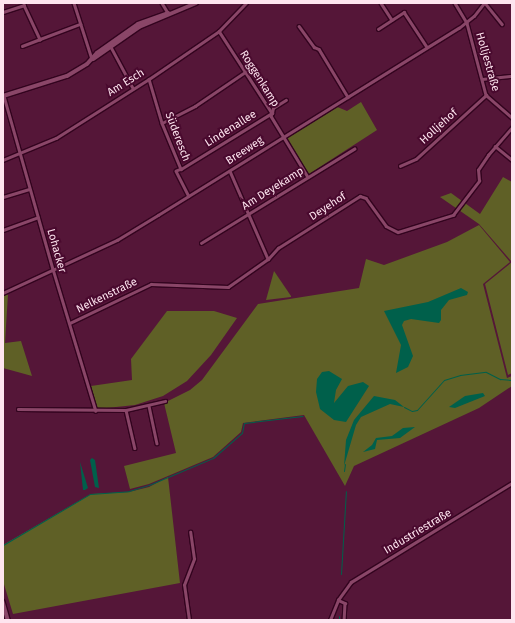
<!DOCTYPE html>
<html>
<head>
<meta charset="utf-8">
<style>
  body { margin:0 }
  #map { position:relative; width:515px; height:623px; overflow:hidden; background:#551638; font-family:"Fira Sans",sans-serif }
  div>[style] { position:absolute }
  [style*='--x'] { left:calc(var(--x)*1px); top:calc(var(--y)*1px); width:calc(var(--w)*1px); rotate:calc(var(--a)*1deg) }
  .green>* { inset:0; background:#5f6026 }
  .water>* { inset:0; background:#00604b }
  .stream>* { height:1px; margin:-0.5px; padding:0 0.5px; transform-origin:0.5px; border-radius:0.5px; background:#00604b }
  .roads { filter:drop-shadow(1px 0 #33041f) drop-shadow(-1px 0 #33041f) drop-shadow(0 1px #33041f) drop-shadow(0 -1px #33041f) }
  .minor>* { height:2.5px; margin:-1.25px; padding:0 1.25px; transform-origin:1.25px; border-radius:1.25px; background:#8a4668 }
  .tertiary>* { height:3.5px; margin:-1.75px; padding:0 1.75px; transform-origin:1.75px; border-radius:1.75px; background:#8a4668 }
  .secondary>* { height:4px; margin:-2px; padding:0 2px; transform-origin:2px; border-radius:2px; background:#8a4668 }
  span { translate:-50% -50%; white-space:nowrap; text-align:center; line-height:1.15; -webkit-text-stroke:4px #49092e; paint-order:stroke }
  .street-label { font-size:11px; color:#fee5ef }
  .frame { position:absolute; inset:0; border:4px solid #fee5ef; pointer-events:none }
</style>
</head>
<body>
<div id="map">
  <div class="green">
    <div style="clip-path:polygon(361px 102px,377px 130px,309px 174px,285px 137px,335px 106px,347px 111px)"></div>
    <div style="clip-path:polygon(503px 177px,512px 182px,512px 373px,508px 375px,485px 284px,512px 262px,479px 224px,440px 197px,451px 193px,480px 214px)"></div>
    <div style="clip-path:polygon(479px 225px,510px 262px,483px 284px,507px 378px,512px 376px,512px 386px,479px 408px,354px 466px,345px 486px,304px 415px,243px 423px,241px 432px,213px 457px,149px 484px,130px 489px,124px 466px,176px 453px,164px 403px,190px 390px,202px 380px,258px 304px,359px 288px,366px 259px,384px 265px,447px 242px)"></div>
    <div style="clip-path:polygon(274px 271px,291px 296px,291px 297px,266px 300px)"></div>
    <div style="clip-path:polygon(8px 294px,5px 343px,21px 341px,32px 376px,3px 368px,3px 296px)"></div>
    <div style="clip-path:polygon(167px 311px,214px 311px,237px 318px,211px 355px,187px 381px,163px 396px,135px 405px,97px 409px,91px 386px,132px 380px,131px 359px)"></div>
    <div style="clip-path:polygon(168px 477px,180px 583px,13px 614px,3px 581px,3px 545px,91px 494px,129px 492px,149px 487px)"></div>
  </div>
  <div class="water">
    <div style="clip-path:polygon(461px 288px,468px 292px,467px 295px,449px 300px,441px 310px,441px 320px,439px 323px,411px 319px,404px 321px,402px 325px,413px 356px,408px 367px,396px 373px,401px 345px,384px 311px,428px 302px)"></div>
    <div style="clip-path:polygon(329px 371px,342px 379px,336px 390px,334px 403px,348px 386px,363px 382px,369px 386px,346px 422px,334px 420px,320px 409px,316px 392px,317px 379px,322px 372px)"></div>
    <div style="clip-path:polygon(483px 393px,485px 396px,455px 408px,449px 407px,465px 396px)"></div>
    <div style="clip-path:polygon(374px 396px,395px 400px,404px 407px,390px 404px,361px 417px,356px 425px,344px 466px,346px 440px,354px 420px)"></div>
    <div style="clip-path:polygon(415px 427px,400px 438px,377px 440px,375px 449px,363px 452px,372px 445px,376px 438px,392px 436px,403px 428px)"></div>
    <div style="clip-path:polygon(92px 458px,95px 460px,99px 488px,95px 487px,90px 460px)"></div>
    <div style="clip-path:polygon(80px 462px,88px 488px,85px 490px,83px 490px)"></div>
  </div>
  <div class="stream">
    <div style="--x:404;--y:407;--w:9;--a:27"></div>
    <div style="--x:412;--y:411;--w:5;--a:-11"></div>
    <div style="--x:417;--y:410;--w:40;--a:-48"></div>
    <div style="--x:444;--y:380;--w:17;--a:-17"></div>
    <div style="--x:460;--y:375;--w:26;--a:-7"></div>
    <div style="--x:486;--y:372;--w:16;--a:27"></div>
    <div style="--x:500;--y:379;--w:12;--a:5"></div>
    <div style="--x:344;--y:471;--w:7;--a:-82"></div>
    <div style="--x:3;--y:545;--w:101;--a:-30.4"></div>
    <div style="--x:90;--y:494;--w:39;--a:-4"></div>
    <div style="--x:129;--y:491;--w:21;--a:-17"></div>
    <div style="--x:149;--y:485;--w:69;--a:-22.9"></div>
    <div style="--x:213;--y:458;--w:38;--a:-41"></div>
    <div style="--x:242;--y:433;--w:10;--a:-79"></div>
    <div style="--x:244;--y:423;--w:59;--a:-6.8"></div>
    <div style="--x:341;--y:574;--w:83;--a:-86.6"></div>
    <div style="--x:339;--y:620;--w:4;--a:-90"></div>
  </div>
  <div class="roads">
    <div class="minor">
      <div style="--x:74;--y:3;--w:59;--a:72.2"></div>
      <div style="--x:162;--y:3;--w:12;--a:59"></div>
      <div style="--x:381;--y:3;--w:20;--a:57"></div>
      <div style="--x:455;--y:3;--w:23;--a:59"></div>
      <div style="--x:467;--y:23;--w:74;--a:75.2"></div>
      <div style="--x:486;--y:95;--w:35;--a:41"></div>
      <div style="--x:485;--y:3;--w:27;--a:51"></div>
      <div style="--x:3;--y:12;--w:22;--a:-18"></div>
      <div style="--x:24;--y:5;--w:38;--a:65"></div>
      <div style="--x:40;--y:39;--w:43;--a:-20.6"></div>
      <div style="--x:299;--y:26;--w:26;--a:54"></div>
      <div style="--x:314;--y:47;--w:5;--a:22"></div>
      <div style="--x:319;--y:49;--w:56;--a:58.9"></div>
      <div style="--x:378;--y:29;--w:31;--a:-33"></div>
      <div style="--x:404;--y:12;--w:42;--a:56.7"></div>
      <div style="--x:219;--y:31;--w:98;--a:57.1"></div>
      <div style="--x:272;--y:113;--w:3;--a:108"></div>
      <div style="--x:271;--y:116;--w:71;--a:58.8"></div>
      <div style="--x:22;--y:46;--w:19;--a:-21"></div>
      <div style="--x:111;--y:47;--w:47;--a:61.8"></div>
      <div style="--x:149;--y:79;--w:46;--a:73.5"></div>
      <div style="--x:162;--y:123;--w:50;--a:67.6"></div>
      <div style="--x:181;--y:169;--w:5;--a:158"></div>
      <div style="--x:176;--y:171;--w:28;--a:63"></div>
      <div style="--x:482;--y:79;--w:30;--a:-6"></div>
      <div style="--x:4;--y:96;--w:180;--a:74.2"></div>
      <div style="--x:53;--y:269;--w:148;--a:73.2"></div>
      <div style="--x:162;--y:123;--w:37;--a:-27"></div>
      <div style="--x:195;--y:106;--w:60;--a:-34.2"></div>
      <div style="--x:495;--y:146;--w:22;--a:39"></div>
      <div style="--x:3;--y:160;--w:57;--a:-22.5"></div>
      <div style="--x:56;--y:138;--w:110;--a:-32.4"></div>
      <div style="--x:149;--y:79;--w:85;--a:-34.4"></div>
      <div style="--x:219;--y:31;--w:39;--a:-46"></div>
      <div style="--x:400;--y:166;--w:17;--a:-24"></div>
      <div style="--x:416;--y:159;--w:95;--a:-42.4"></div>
      <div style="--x:181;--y:169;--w:107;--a:-31.6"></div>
      <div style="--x:272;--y:113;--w:5;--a:-79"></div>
      <div style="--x:273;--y:108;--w:15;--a:-32"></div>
      <div style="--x:230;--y:171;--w:96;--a:66.6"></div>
      <div style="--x:3;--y:197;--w:27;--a:-17"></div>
      <div style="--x:3;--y:230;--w:37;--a:-20"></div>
      <div style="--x:201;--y:243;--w:180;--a:-31.6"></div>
      <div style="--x:3;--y:293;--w:126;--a:-24.9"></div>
      <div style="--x:117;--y:240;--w:48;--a:-31.4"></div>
      <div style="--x:158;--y:215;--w:354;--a:-31.9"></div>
      <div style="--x:459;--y:28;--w:19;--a:-39"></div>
      <div style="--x:474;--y:16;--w:16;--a:-52"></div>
      <div style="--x:70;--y:323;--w:90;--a:-25.7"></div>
      <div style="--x:151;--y:284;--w:77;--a:2.2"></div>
      <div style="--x:228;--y:287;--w:49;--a:-35"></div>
      <div style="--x:268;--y:259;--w:15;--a:-48"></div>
      <div style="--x:278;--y:248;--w:97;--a:-32.4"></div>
      <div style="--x:360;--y:196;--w:6;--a:18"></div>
      <div style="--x:366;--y:198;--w:34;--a:54"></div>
      <div style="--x:386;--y:226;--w:13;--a:27"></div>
      <div style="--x:398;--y:232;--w:58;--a:-17.2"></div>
      <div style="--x:453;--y:215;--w:43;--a:-52.6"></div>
      <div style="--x:479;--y:181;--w:11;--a:-95"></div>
      <div style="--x:478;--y:170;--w:18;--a:-56"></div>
      <div style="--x:488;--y:155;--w:37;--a:-49"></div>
      <div style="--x:149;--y:406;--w:38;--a:78"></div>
      <div style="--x:18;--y:409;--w:108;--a:0.5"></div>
      <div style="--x:126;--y:410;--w:40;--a:-13"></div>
      <div style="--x:126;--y:410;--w:39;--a:77"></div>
      <div style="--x:338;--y:600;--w:8;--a:23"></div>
      <div style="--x:345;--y:603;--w:17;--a:93"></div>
      <div style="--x:189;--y:620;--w:35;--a:-98"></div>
      <div style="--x:184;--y:585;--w:28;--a:-69"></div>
      <div style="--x:194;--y:559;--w:27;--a:-98"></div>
      <div style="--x:330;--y:620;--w:22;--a:-68"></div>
      <div style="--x:338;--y:600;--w:22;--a:-54"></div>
      <div style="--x:351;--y:582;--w:189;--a:-31.6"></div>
    </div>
    <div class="tertiary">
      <div style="--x:3;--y:602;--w:19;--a:74"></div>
    </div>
    <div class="secondary">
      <div style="--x:93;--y:59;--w:56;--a:-34.8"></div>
      <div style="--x:139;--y:27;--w:62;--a:-22.8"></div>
      <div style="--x:3;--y:96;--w:67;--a:-17.4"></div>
      <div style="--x:67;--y:76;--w:23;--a:-31"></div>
      <div style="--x:87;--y:64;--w:15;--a:-48"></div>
      <div style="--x:97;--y:53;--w:50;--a:-35.3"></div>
      <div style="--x:138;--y:24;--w:32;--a:-20"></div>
    </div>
  </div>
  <div class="street-label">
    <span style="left:487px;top:62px;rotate:74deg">Holljestraße</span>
    <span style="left:259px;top:79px;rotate:58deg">Roggenkamp</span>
    <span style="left:126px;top:83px;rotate:-32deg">Am Esch</span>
    <span style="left:439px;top:127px;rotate:-42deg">Holljehof</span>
    <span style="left:231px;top:129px;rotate:-32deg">Lindenallee</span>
    <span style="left:177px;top:137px;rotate:69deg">Süderesch</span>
    <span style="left:245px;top:151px;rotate:-33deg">Breeweg</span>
    <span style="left:273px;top:189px;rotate:-32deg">Am Deyekamp</span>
    <span style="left:328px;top:207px;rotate:-33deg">Deyehof</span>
    <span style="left:56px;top:251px;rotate:74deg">Lohacker</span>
    <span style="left:107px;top:296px;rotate:-26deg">Nelkenstraße</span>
    <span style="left:418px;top:532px;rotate:-31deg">Industriestraße</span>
  </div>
  <div class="frame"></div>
</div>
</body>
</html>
